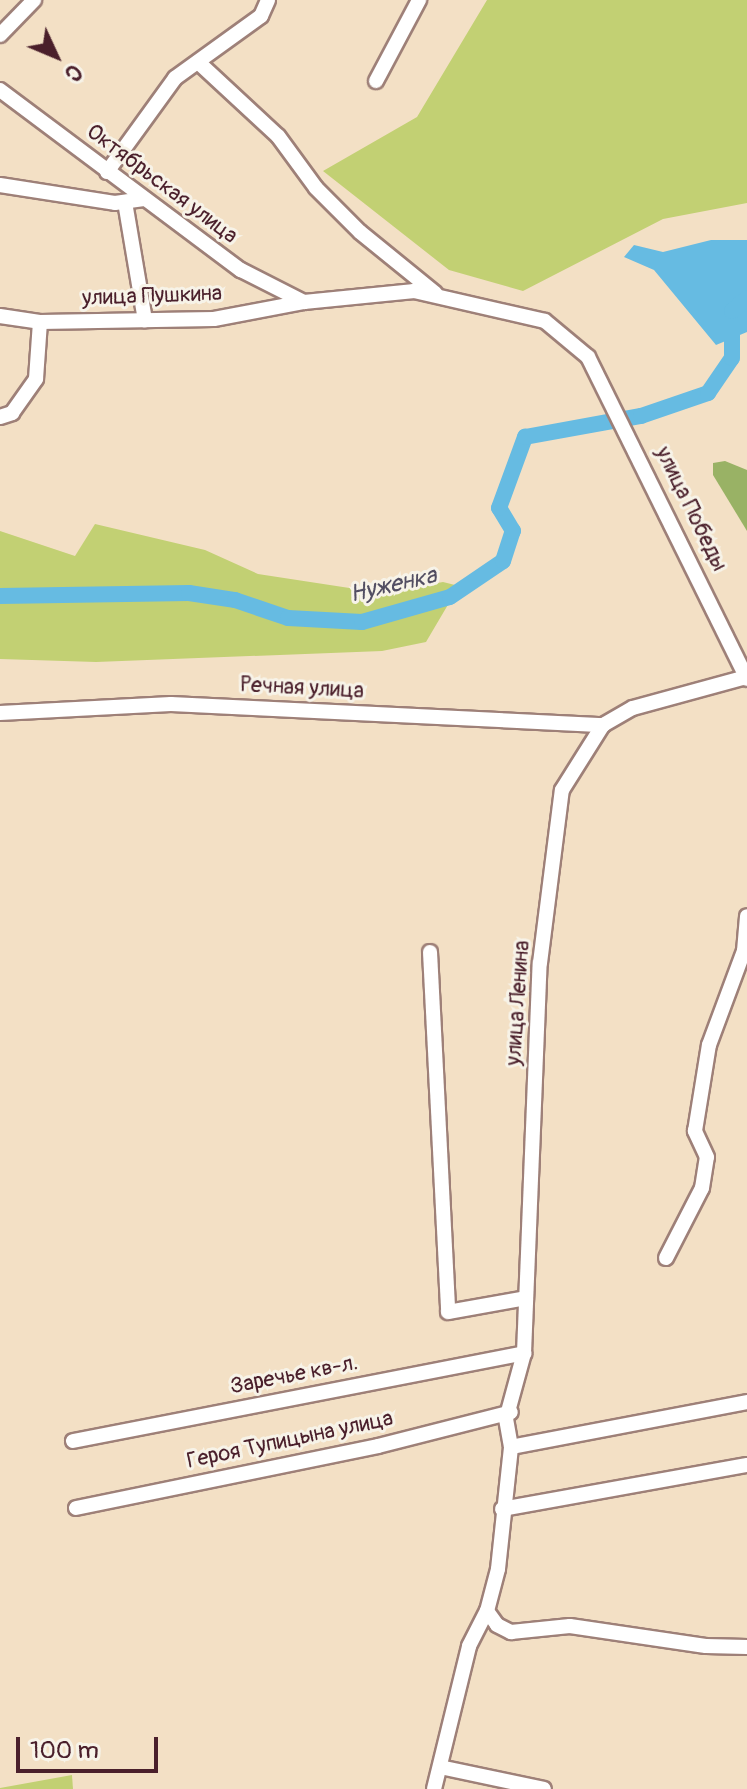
<!DOCTYPE html>
<html>
<head>
<meta charset="utf-8">
<style>
  body { margin:0 }
  #map { position:relative; width:747px; height:1789px; overflow:hidden; background:#f3e0c5; font-family:Pangolin,sans-serif }
  div>[style] { position:absolute }
  [style*='--x'] { left:calc(var(--x)*1px); top:calc(var(--y)*1px); width:calc(var(--w)*1px); rotate:calc(var(--a)*1deg) }
  .green>* { inset:0; background:#c2d073 }
  .forest>* { inset:0; background:#99b265 }
  .water>* { inset:0; background:#66bbe2 }
  .river>* { height:16px; margin:-8px; padding:0 8px; transform-origin:8px; border-radius:8px; background:#66bbe2 }
  .roads { filter:drop-shadow(2px 0 #9e8078) drop-shadow(-2px 0 #9e8078) drop-shadow(0 2px #9e8078) drop-shadow(0 -2px #9e8078) }
  .minor>* { height:14px; margin:-7px; padding:0 7px; transform-origin:7px; border-radius:7px; background:#fff }
  span { translate:-50% -50%; white-space:nowrap; text-align:center; line-height:1.15; -webkit-text-stroke:6px #f7f3e8; paint-order:stroke }
  .street-label { font-size:22px; color:#4a1f2b }
  .water-label { font-size:24px; color:#524e62; font-style:italic }
  .north { position:absolute; left:16px; top:16px; width:80px; height:80px; -webkit-text-stroke:6px #f7f3e8; paint-order:stroke; rotate:134deg; font-size:22px; font-weight:700; line-height:32px; text-align:center; color:#4a1f2b }
  .north::after { content:''; display:block; margin:auto; width:28px; height:36px; background:#4a1f2b; clip-path:polygon(50% 0,100% 100%,50% 72%,0 100%) }
  .scale { position:absolute; left:16px; top:1737px; width:142px; height:36px; box-sizing:border-box; border:4px solid #4a1f2b; border-top:0; padding-left:10px; font-size:24px; line-height:28px; white-space:nowrap; color:#4a1f2b; -webkit-text-stroke:6px #f7f3e8; paint-order:stroke }
</style>
</head>
<body>
<div id="map">
  <div class="green">
    <div style="clip-path:polygon(487px 0,747px 0,747px 203px,663px 219px,523px 291px,449px 270px,323px 171px,417px 117px)"></div>
    <div style="clip-path:polygon(95px 524px,205px 550px,258px 574px,382px 593px,443px 582px,459px 586px,426px 642px,382px 651px,96px 662px,0 659px,0 531px,75px 556px)"></div>
    <div style="clip-path:polygon(72px 1775px,73px 1789px,0 1789px,0 1788px)"></div>
  </div>
  <div class="forest">
    <div style="clip-path:polygon(725px 461px,747px 470px,747px 531px,713px 475px,713px 463px)"></div>
  </div>
  <div class="water">
    <div style="clip-path:polygon(711px 240px,747px 240px,747px 332px,716px 345px,654px 270px,624px 257px,634px 245px,663px 252px)"></div>
  </div>
  <div class="river">
    <div style="--x:0;--y:596;--w:189;--a:-0.9"></div>
    <div style="--x:189;--y:593;--w:47;--a:8.7"></div>
    <div style="--x:235;--y:600;--w:56;--a:18.8"></div>
    <div style="--x:288;--y:618;--w:74;--a:3.1"></div>
    <div style="--x:362;--y:622;--w:91;--a:-15.9"></div>
    <div style="--x:450;--y:597;--w:64;--a:-34.2"></div>
    <div style="--x:503;--y:561;--w:32;--a:-72"></div>
    <div style="--x:513;--y:531;--w:27;--a:-121"></div>
    <div style="--x:499;--y:508;--w:76;--a:-69.9"></div>
    <div style="--x:525;--y:437;--w:118;--a:-10.3"></div>
    <div style="--x:641;--y:416;--w:71;--a:-18.9"></div>
    <div style="--x:708;--y:393;--w:42;--a:-55.6"></div>
    <div style="--x:732;--y:358;--w:47;--a:-90"></div>
    <div style="--x:732;--y:311;--w:20;--a:-41"></div>
  </div>
  <div class="roads">
    <div class="minor">
      <div style="--x:0;--y:35;--w:49;--a:-45.8"></div>
      <div style="--x:198;--y:62;--w:109;--a:42.8"></div>
      <div style="--x:278;--y:136;--w:64;--a:53.8"></div>
      <div style="--x:316;--y:188;--w:62;--a:45"></div>
      <div style="--x:360;--y:232;--w:97;--a:39.1"></div>
      <div style="--x:376;--y:81;--w:92;--a:-62"></div>
      <div style="--x:0;--y:90;--w:301;--a:36.8"></div>
      <div style="--x:241;--y:270;--w:71;--a:26.9"></div>
      <div style="--x:107;--y:172;--w:116;--a:-54.1"></div>
      <div style="--x:175;--y:78;--w:106;--a:-35.8"></div>
      <div style="--x:261;--y:16;--w:17;--a:-66"></div>
      <div style="--x:0;--y:185;--w:116;--a:8.9"></div>
      <div style="--x:115;--y:203;--w:29;--a:-8"></div>
      <div style="--x:125;--y:202;--w:120;--a:80.4"></div>
      <div style="--x:0;--y:316;--w:40;--a:8.5"></div>
      <div style="--x:40;--y:322;--w:174;--a:-1"></div>
      <div style="--x:214;--y:319;--w:92;--a:-10.7"></div>
      <div style="--x:304;--y:302;--w:111;--a:-5.7"></div>
      <div style="--x:414;--y:291;--w:134;--a:12.9"></div>
      <div style="--x:545;--y:321;--w:56;--a:39.9"></div>
      <div style="--x:588;--y:357;--w:359;--a:63.7"></div>
      <div style="--x:0;--y:417;--w:13;--a:-18"></div>
      <div style="--x:12;--y:413;--w:42;--a:-54.8"></div>
      <div style="--x:36;--y:379;--w:57;--a:-86"></div>
      <div style="--x:0;--y:713;--w:171;--a:-3"></div>
      <div style="--x:171;--y:704;--w:433;--a:2.8"></div>
      <div style="--x:430;--y:952;--w:360;--a:87.1"></div>
      <div style="--x:448;--y:1312;--w:79;--a:-10.2"></div>
      <div style="--x:666;--y:1258;--w:79;--a:-62.8"></div>
      <div style="--x:702;--y:1188;--w:31;--a:-81"></div>
      <div style="--x:707;--y:1157;--w:29;--a:-115"></div>
      <div style="--x:695;--y:1131;--w:87;--a:-80.8"></div>
      <div style="--x:709;--y:1045;--w:100;--a:-69.6"></div>
      <div style="--x:744;--y:951;--w:35;--a:-85"></div>
      <div style="--x:73;--y:1441;--w:460;--a:-11"></div>
      <div style="--x:511;--y:1447;--w:240;--a:-10.8"></div>
      <div style="--x:76;--y:1508;--w:308;--a:-11.6"></div>
      <div style="--x:378;--y:1446;--w:137;--a:-14.3"></div>
      <div style="--x:502;--y:1509;--w:249;--a:-10.2"></div>
      <div style="--x:487;--y:1611;--w:17;--a:54"></div>
      <div style="--x:497;--y:1625;--w:16;--a:27"></div>
      <div style="--x:511;--y:1632;--w:59;--a:-5.8"></div>
      <div style="--x:570;--y:1626;--w:137;--a:8.4"></div>
      <div style="--x:706;--y:1646;--w:41;--a:1.4"></div>
      <div style="--x:440;--y:1767;--w:106;--a:11.9"></div>
      <div style="--x:434;--y:1789;--w:147;--a:-76.2"></div>
      <div style="--x:469;--y:1646;--w:39;--a:-63"></div>
      <div style="--x:487;--y:1611;--w:43;--a:-75.3"></div>
      <div style="--x:498;--y:1569;--w:123;--a:-83.9"></div>
      <div style="--x:511;--y:1447;--w:28;--a:-100"></div>
      <div style="--x:506;--y:1419;--w:68;--a:-74.7"></div>
      <div style="--x:524;--y:1353;--w:390;--a:-87.7"></div>
      <div style="--x:540;--y:963;--w:174;--a:-82.8"></div>
      <div style="--x:562;--y:790;--w:77;--a:-57.8"></div>
      <div style="--x:603;--y:725;--w:34;--a:-30"></div>
      <div style="--x:633;--y:708;--w:117;--a:-15.3"></div>
    </div>
  </div>
  <div class="street-label">
    <span style="left:162px;top:184px;rotate:37deg">Октябрьская улица</span>
    <span style="left:152px;top:296px;rotate:-2deg">улица Пушкина</span>
    <span style="left:691px;top:509px;rotate:64deg">улица Победы</span>
    <span style="left:302px;top:688px;rotate:3deg">Речная улица</span>
    <span style="left:518px;top:1003px;rotate:-86deg">улица Ленина</span>
    <span style="left:294px;top:1375px;rotate:-11deg">Заречье кв-л.</span>
    <span style="left:290px;top:1440px;rotate:-12deg">Героя Тупицына улица</span>
  </div>
  <div class="water-label">
    <span style="left:393px;top:585px;rotate:-13deg">Нуженка</span>
  </div>
  <div class="north">С</div>
  <div class="scale">100 m</div>
</div>
</body>
</html>
